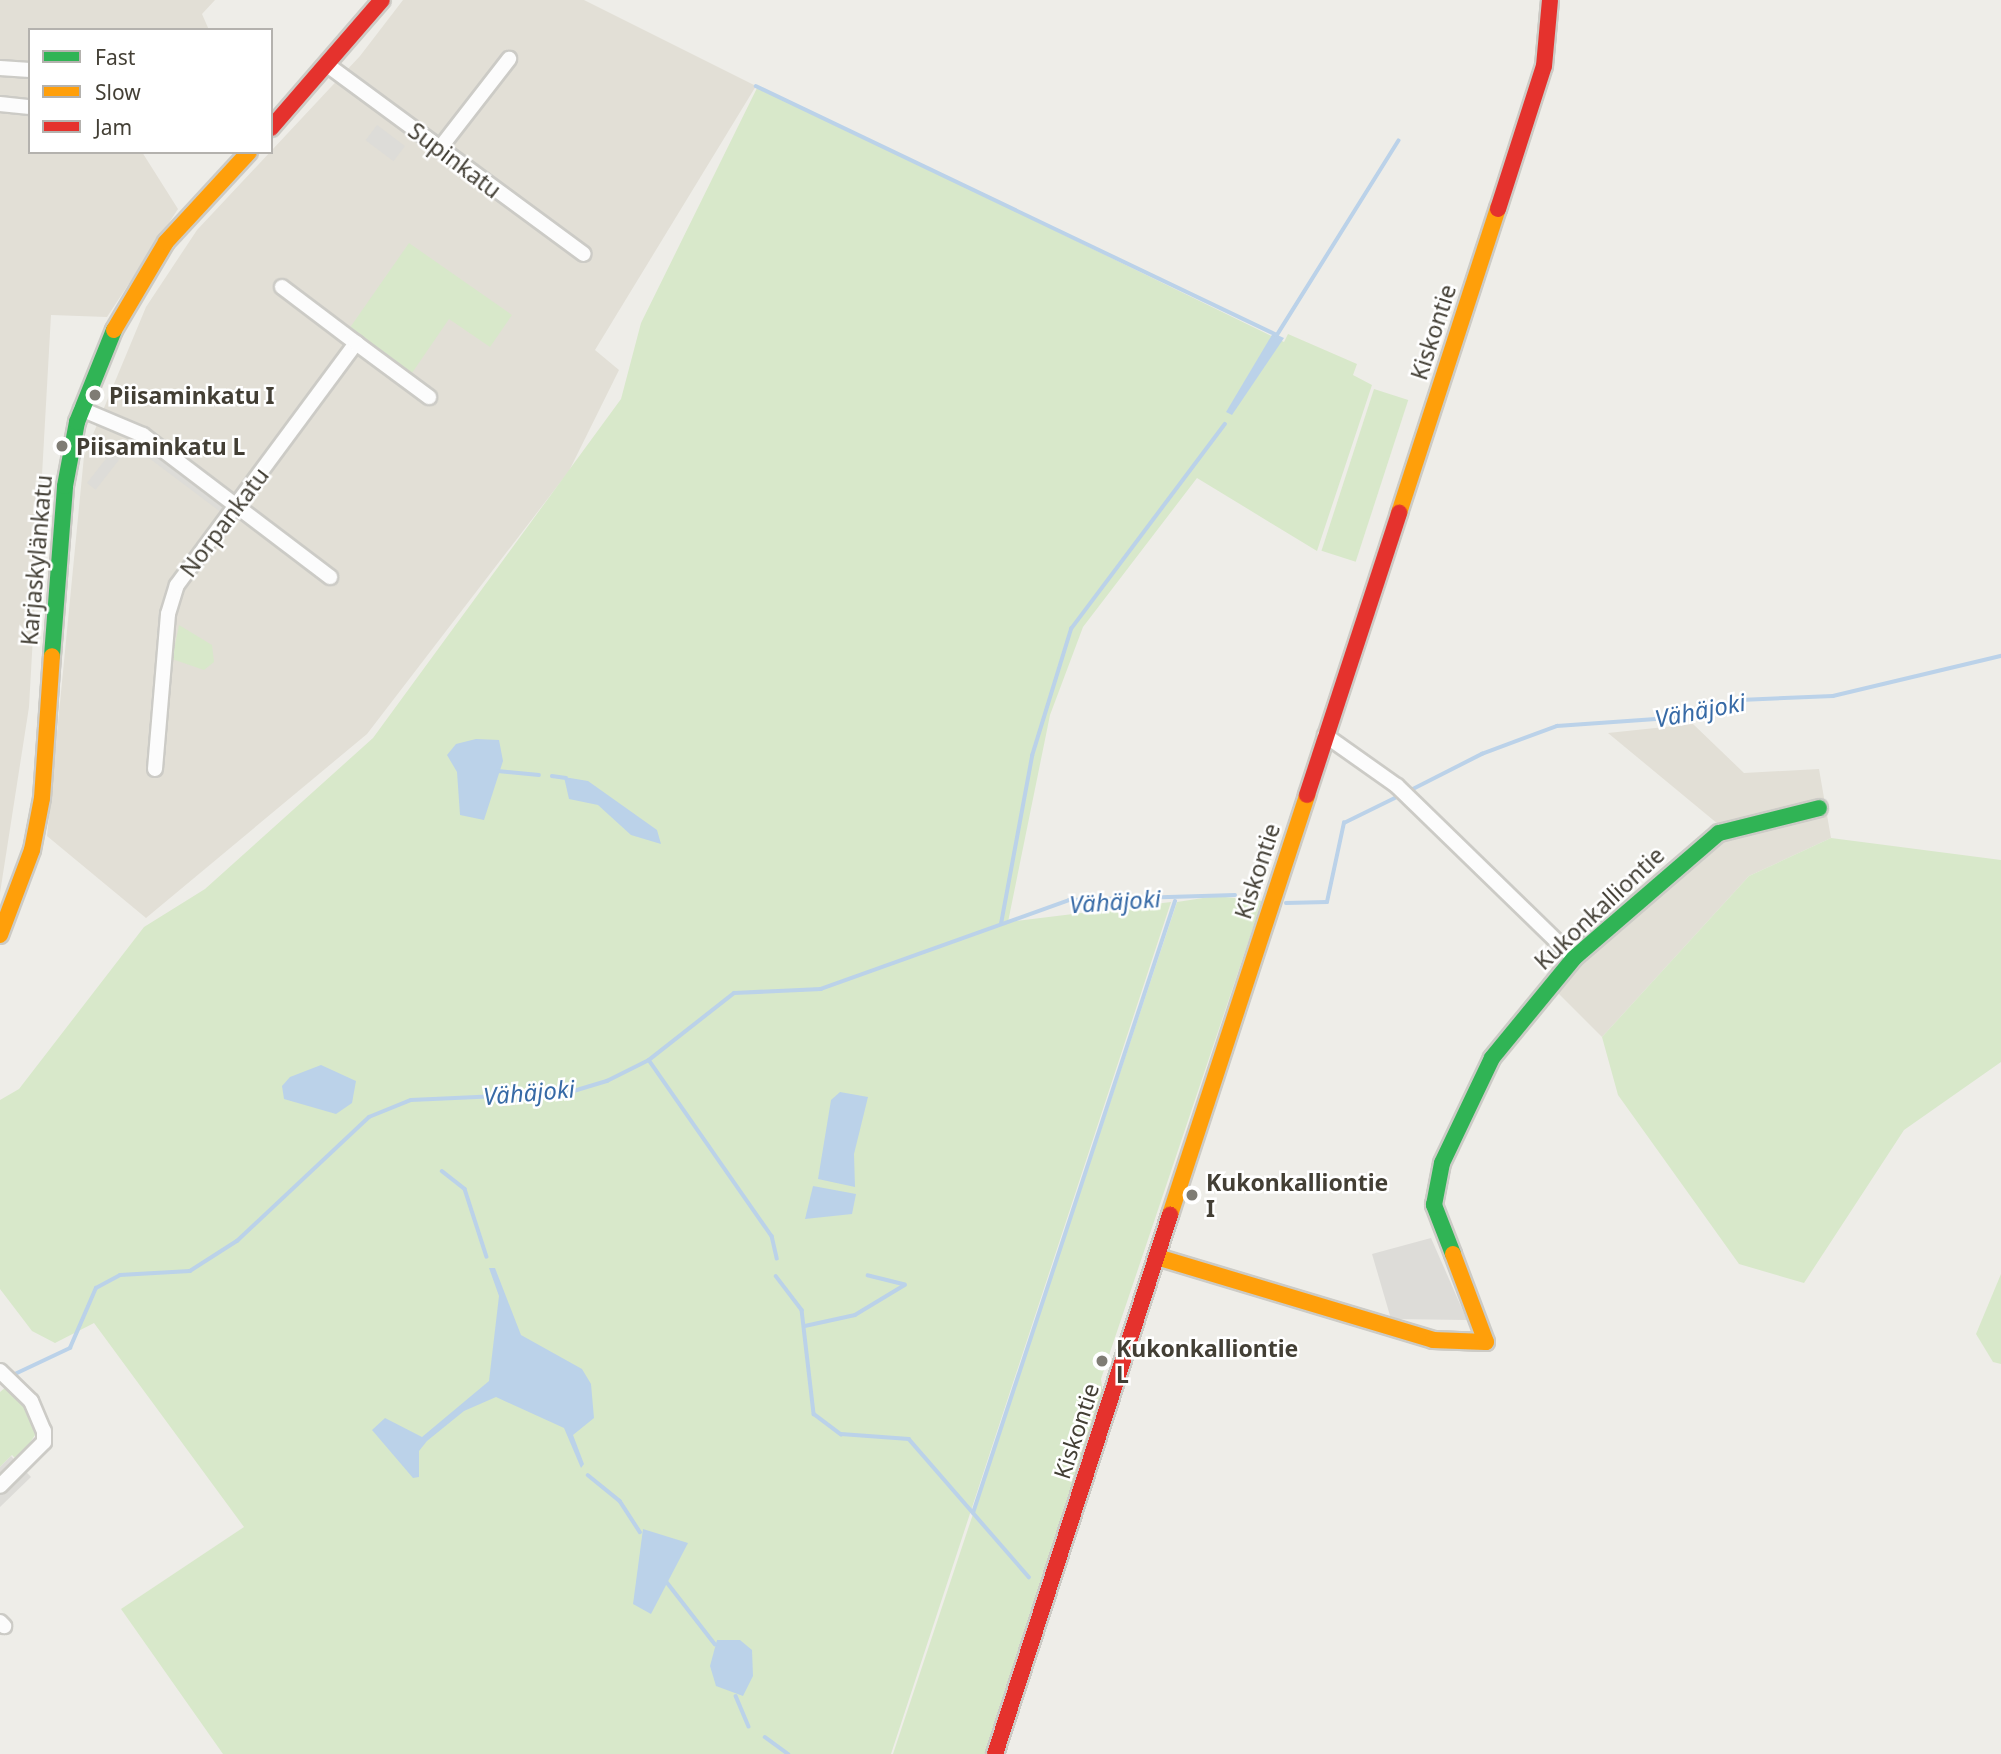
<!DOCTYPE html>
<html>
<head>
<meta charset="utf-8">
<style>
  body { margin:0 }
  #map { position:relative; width:2001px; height:1754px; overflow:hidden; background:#eeede8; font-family:"Noto Sans",sans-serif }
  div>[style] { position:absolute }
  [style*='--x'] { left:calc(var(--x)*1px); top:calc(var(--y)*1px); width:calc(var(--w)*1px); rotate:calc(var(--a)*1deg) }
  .residential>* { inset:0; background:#e2dfd6 }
  .green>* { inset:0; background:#d8e8ca; transform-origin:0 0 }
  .parking>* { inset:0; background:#dddcd8; transform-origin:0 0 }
  .water>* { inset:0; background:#bbd2e9 }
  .stream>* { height:3.5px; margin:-1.75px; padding:0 1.75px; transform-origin:1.75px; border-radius:1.75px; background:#bbd2e9 }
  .roads { filter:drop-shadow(2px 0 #cccbc6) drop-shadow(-2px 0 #cccbc6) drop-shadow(0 2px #cccbc6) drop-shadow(0 -2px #cccbc6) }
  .street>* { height:14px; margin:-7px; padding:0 7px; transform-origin:7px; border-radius:7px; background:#fcfcfc }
  .fast>* { height:16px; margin:-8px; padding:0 8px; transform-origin:8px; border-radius:8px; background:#30b455 }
  .slow>* { height:16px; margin:-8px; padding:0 8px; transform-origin:8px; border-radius:8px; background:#ff9f0a }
  .jam>* { height:16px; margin:-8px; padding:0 8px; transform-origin:8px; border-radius:8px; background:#e5322d }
  .dots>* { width:19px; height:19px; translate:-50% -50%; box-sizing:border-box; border:4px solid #fff; border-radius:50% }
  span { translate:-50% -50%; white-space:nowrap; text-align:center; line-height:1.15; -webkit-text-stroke:5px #fff; paint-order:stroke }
  .street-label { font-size:23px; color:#433f35 }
  .poi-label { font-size:23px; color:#433f35; font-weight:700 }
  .left { translate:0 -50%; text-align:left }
  .water-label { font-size:24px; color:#376aa6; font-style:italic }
  .legend { position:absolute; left:28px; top:28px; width:245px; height:126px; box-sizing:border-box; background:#fff; border:2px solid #b4b2ae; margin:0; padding:9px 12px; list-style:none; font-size:21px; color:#433f35 }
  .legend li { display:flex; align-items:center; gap:14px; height:35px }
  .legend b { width:35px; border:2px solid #b4b2ae }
</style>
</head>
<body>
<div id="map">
  <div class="residential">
    <div style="clip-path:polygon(0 0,215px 0,202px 14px,209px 30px,30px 30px,30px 152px,142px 152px,178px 209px,107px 317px,51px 315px,29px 707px,0 893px)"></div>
    <div style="clip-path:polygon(403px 0,584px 0,756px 86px,595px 350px,619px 370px,569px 471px,367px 734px,146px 918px,47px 836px,84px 456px,146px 307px,197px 230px,360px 56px)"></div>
    <div style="clip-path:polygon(1693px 724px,1744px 773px,1819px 769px,1831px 838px,1749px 876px,1602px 1037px,1554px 989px,1718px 824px,1608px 733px)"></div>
  </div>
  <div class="green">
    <div style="clip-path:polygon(758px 86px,1284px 342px,1288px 334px,1357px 364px,1353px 375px,1372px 385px,1317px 551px,1197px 478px,1083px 627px,1050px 715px,1008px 922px,1171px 902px,891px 1754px,223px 1754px,121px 1609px,244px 1527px,94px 1323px,55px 1343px,32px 1331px,0 1289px,0 1100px,19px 1089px,144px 927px,205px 889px,373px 738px,621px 399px,641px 323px)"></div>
    <div style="clip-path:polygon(409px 243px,512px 315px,490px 347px,449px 319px,412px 373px,349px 329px)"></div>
    <div style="left:1374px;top:389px;width:36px;height:170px;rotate:18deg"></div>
    <div style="clip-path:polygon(179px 625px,212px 645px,214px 662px,204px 670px,172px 659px)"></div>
    <div style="clip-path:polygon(1831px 838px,2001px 860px,2001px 1062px,1904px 1130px,1804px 1283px,1739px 1264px,1618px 1095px,1602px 1037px,1749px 876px)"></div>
    <div style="clip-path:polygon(1216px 896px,1262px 901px,1101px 1379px,1103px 1395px,985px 1754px,893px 1754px,1177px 902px)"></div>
    <div style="clip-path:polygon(2001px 1274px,2001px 1364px,1993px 1362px,1976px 1334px)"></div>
    <div style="clip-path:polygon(6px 1387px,34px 1415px,39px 1429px,18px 1461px,12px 1455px,0 1467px,0 1392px)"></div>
  </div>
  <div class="parking">
    <div style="left:377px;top:125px;width:35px;height:19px;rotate:37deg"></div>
    <div style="left:119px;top:442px;width:11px;height:52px;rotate:38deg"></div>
    <div style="left:147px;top:444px;width:99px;height:10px;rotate:37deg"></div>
    <div style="clip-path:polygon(1431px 1238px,1467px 1320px,1391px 1319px,1372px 1254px)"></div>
    <div style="clip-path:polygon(11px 1456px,31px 1477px,0 1507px,0 1467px)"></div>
  </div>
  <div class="water">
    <div style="clip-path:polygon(1273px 333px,1284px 338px,1232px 415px,1226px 412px)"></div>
    <div style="clip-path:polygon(476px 739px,499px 740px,503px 761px,484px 820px,460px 815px,457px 772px,447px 755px,456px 744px)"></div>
    <div style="clip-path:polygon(564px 777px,588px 781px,657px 830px,661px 844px,631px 835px,598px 805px,569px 799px)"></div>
    <div style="clip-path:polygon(321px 1065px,356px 1081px,352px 1103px,336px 1114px,284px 1099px,282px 1086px,290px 1077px)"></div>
    <div style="clip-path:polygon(840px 1092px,868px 1097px,854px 1154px,855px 1187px,818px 1179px,831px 1100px)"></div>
    <div style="clip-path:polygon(813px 1186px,856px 1194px,852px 1214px,805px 1219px)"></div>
    <div style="clip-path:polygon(489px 1268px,495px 1268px,521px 1335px,582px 1369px,591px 1384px,594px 1418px,573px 1435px,584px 1464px,581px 1468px,564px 1428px,496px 1397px,464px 1411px,427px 1441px,419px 1451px,419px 1477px,413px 1478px,372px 1430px,385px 1418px,422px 1437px,489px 1381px,499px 1296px)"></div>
    <div style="clip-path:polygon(643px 1529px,688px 1543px,651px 1614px,633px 1604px)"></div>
    <div style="clip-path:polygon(717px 1640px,740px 1640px,752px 1650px,753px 1676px,743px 1696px,716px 1686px,710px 1666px)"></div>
  </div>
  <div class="stream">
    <div style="--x:756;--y:86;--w:577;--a:25.54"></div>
    <div style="--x:1277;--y:335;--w:229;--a:-58"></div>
    <div style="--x:498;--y:771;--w:41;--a:5.6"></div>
    <div style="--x:552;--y:776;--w:14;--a:8"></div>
    <div style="--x:1409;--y:791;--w:82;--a:-26.9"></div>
    <div style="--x:1482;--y:754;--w:80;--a:-20.5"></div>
    <div style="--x:1557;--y:726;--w:113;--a:-4"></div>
    <div style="--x:1670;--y:718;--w:72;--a:-14.4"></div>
    <div style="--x:1740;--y:700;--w:93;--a:-2.5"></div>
    <div style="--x:1833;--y:696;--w:173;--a:-13.4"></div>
    <div style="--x:1286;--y:903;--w:41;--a:-1.4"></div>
    <div style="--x:1327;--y:902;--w:81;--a:-77.9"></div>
    <div style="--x:1344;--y:823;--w:59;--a:-26.1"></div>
    <div style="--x:1001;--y:924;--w:171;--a:-79.5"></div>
    <div style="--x:1032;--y:756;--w:133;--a:-72.9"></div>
    <div style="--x:1071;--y:629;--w:256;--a:-53.1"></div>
    <div style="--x:649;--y:1060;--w:215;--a:55.1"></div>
    <div style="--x:772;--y:1236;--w:23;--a:77"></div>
    <div style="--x:442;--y:1171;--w:29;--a:38"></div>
    <div style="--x:465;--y:1189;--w:71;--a:72.1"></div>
    <div style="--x:776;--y:1276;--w:43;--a:52.6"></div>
    <div style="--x:802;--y:1310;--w:105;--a:83.4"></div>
    <div style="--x:814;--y:1414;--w:34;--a:37"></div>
    <div style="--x:841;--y:1434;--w:68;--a:4.2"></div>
    <div style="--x:909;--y:1439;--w:183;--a:49"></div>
    <div style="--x:805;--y:1326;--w:51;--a:-12.4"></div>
    <div style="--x:855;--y:1315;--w:58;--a:-31"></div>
    <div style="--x:905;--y:1285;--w:38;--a:-166"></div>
    <div style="--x:15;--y:1374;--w:61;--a:-25.3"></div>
    <div style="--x:70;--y:1348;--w:65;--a:-66.6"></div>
    <div style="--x:96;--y:1288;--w:27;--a:-28"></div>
    <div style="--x:120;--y:1275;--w:70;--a:-3.3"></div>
    <div style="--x:190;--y:1271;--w:56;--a:-32.6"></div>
    <div style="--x:237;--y:1241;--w:181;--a:-43.2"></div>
    <div style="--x:369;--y:1117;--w:45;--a:-22"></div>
    <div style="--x:411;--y:1100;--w:156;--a:-2.6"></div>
    <div style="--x:567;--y:1093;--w:42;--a:-16.7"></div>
    <div style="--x:607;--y:1081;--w:47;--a:-26.6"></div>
    <div style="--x:649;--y:1060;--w:108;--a:-38.2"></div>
    <div style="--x:734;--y:993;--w:87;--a:-2.6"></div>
    <div style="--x:821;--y:989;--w:263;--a:-19.7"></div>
    <div style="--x:1069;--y:900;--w:166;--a:-1.7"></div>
    <div style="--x:588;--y:1475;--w:41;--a:39.1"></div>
    <div style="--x:620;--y:1501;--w:37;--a:57"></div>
    <div style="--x:973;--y:1513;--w:644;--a:-71.73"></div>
    <div style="--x:663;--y:1577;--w:85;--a:52.2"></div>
    <div style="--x:736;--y:1696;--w:33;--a:67"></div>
    <div style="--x:765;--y:1737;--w:29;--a:36"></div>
  </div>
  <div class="roads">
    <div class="street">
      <div style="--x:326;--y:64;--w:320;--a:36.4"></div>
      <div style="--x:0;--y:68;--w:30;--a:4"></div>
      <div style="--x:0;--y:104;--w:30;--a:6"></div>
      <div style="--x:440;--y:148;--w:113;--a:-52.2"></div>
      <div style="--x:282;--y:287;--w:93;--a:37.1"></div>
      <div style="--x:81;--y:409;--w:67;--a:22.8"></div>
      <div style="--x:143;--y:435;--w:235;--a:37.2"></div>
      <div style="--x:1325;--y:735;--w:88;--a:35.3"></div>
      <div style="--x:1397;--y:786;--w:247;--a:44.2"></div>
      <div style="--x:155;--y:769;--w:156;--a:-85.2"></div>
      <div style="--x:168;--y:614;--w:30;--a:-73"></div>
      <div style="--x:177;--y:585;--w:301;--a:-53.5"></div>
      <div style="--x:356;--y:343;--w:91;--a:36.5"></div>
      <div style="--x:0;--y:1371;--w:43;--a:44.1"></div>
      <div style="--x:31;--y:1401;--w:33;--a:67"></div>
      <div style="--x:44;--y:1431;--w:11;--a:90"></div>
      <div style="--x:44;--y:1442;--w:62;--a:135"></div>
      <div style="--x:0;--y:1622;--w:6;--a:45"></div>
    </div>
    <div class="fast">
      <div style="--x:52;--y:656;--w:170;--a:-85.6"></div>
      <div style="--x:65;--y:486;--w:65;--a:-79.4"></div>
      <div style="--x:77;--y:422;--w:99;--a:-68.1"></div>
      <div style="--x:1453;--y:1254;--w:53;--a:-111.2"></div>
      <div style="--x:1434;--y:1205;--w:43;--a:-79.2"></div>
      <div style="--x:1442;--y:1163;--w:116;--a:-64.5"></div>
      <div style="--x:1492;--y:1058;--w:129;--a:-50.6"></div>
      <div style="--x:1574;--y:958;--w:191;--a:-40.8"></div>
      <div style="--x:1719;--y:833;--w:103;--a:-14"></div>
    </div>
    <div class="slow">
      <div style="--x:114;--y:330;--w:102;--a:-59.4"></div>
      <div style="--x:166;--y:242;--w:122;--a:-47.3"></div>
      <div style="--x:1399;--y:513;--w:320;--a:-72"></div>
      <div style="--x:0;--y:935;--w:91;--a:-69.4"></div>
      <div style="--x:32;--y:850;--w:53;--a:-79.1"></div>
      <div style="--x:42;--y:798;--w:142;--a:-86"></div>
      <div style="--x:1170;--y:1215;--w:442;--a:-71.9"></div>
      <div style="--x:1157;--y:1257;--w:288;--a:16.7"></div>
      <div style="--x:1433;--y:1340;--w:53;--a:2.2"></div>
      <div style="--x:1486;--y:1342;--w:94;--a:-110.6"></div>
    </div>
    <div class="jam">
      <div style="--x:271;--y:128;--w:169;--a:-49.1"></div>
      <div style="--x:1498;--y:209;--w:150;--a:-72.2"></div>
      <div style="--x:1544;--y:66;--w:66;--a:-84.8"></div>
      <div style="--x:1307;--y:795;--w:297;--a:-71.9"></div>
      <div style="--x:995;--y:1754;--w:567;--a:-72.01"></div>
    </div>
  </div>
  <div class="dots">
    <div style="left:95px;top:395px;background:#7f7c74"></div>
    <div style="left:62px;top:446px;background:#7f7c74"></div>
    <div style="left:1192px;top:1195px;background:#7f7c74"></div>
    <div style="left:1102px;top:1361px;background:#7f7c74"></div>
  </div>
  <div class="street-label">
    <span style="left:455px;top:160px;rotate:37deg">Supinkatu</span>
    <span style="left:1433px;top:332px;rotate:-72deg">Kiskontie</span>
    <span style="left:224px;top:522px;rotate:-53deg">Norpankatu</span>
    <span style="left:36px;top:560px;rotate:-85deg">Karjaskylänkatu</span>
    <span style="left:1257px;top:871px;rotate:-72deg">Kiskontie</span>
    <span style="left:1599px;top:908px;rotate:-43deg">Kukonkalliontie</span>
    <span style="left:1076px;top:1431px;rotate:-72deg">Kiskontie</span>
  </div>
  <div class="poi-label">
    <span class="left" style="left:109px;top:395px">Piisaminkatu I</span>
    <span class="left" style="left:76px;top:446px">Piisaminkatu L</span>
    <span class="left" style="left:1206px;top:1195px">Kukonkalliontie<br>I</span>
    <span class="left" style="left:1116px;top:1361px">Kukonkalliontie<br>L</span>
  </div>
  <div class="water-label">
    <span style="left:1700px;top:710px;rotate:-11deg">Vähäjoki</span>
    <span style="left:1115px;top:901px;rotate:-4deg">Vähäjoki</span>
    <span style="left:529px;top:1092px;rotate:-5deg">Vähäjoki</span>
  </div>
  <ul class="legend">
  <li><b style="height:9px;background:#30b455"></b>Fast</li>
  <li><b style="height:9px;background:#ff9f0a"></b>Slow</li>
  <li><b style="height:9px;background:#e5322d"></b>Jam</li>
  </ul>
</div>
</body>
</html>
